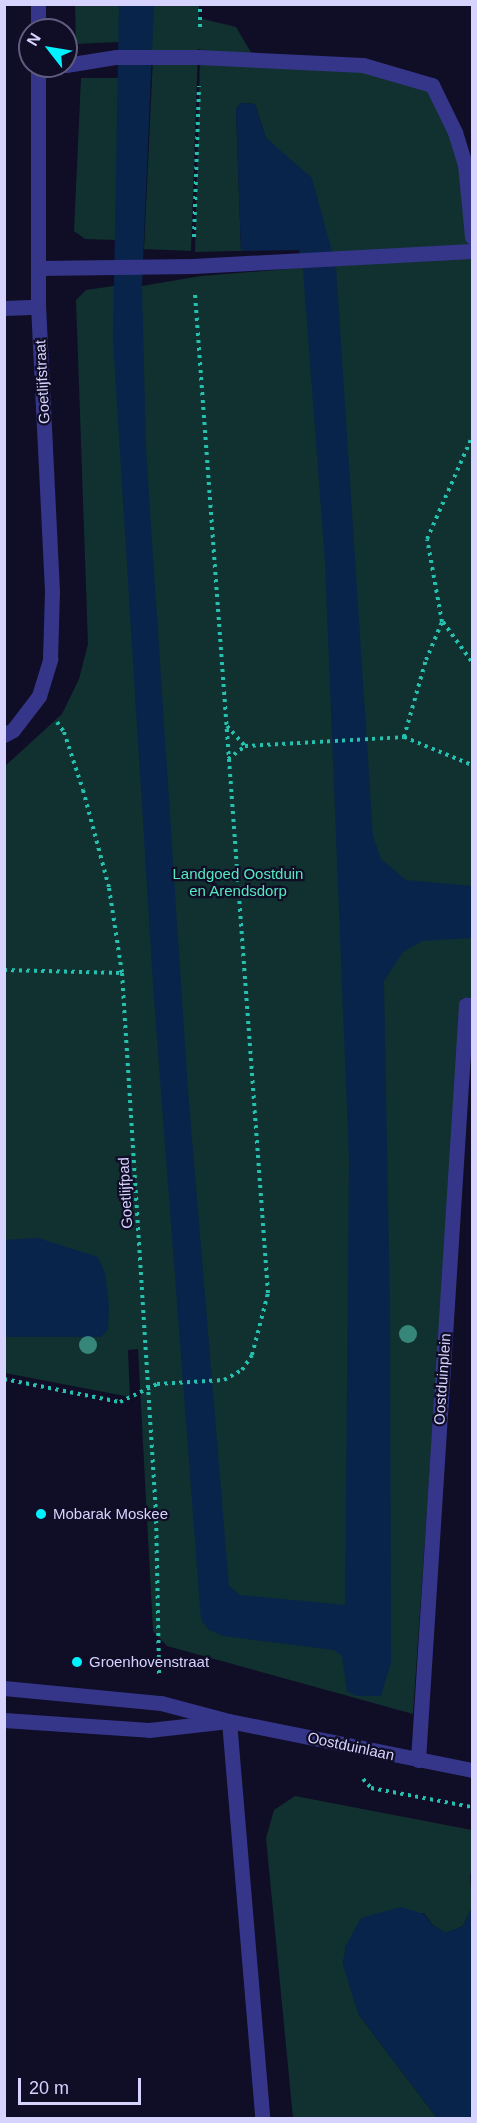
<!DOCTYPE html>
<html>
<head>
<meta charset="utf-8">
<style>
  body { margin:0 }
  #map { position:relative; width:477px; height:2123px; overflow:hidden; background:#100d27; font-family:Helvetica,sans-serif }
  div>[style] { position:absolute }
  [style*='--x'] { left:calc(var(--x)*1px); top:calc(var(--y)*1px); width:calc(var(--w)*1px); rotate:calc(var(--a)*1deg) }
  .green>* { inset:0; background:#10312f }
  .water>* { inset:0; background:#08244b }
  .path>* { height:4px; margin-top:-2px; transform-origin:0; background:repeating-linear-gradient(90deg,#25c1b0 0 3px,transparent 0 7.5px) }
  .minor>* { height:15px; margin:-7.5px; padding:0 7.5px; transform-origin:7.5px; border-radius:7.5px; background:#35368a }
  .trees>* { width:18px; height:18px; margin:-9px; border-radius:50%; background:#36867a }
  .dots>* { width:16px; height:16px; translate:-50% -50%; box-sizing:border-box; border:3px solid #100d27; border-radius:50% }
  span { translate:-50% -50%; white-space:nowrap; text-align:center; line-height:1.15; -webkit-text-stroke:4.5px #100d27; paint-order:stroke }
  .street-label { font-size:15px; color:#d6d3ff }
  .park-label { font-size:15px; color:#55e9bd }
  .poi-label { font-size:15px; color:#d6d3ff }
  .left { translate:0 -50%; text-align:left }
  .frame { position:absolute; inset:0; border:6px solid #d6d3ff; pointer-events:none }
  .north { position:absolute; left:18px; top:18px; width:60px; height:60px; box-sizing:border-box; background:#100d27; border:2px solid #5f5c7d; border-radius:50%; rotate:301deg; font-size:16px; font-weight:700; line-height:24px; text-align:center; color:#d6d3ff }
  .north::after { content:''; display:block; margin:auto; width:21px; height:27px; background:#00f2fe; clip-path:polygon(50% 0,100% 100%,50% 72%,0 100%) }
  .scale { position:absolute; left:18px; top:2078px; width:123px; height:27px; box-sizing:border-box; border:3px solid #d6d3ff; border-top:0; padding-left:8px; font-size:18px; line-height:21px; white-space:nowrap; color:#d6d3ff; -webkit-text-stroke:4px #100d27; paint-order:stroke }
</style>
</head>
<body>
<div id="map">
  <div class="green">
    <div style="clip-path:polygon(75px 5px,199px 5px,199px 18px,236px 27px,255px 59px,198px 49px,191px 251px,144px 249px,153px 58px,155px 56px,120px 42px,76px 44px)"></div>
    <div style="clip-path:polygon(200px 58px,364px 67px,432px 87px,453px 133px,472px 244px,472px 998px,462px 998px,413px 1714px,167px 1646px,153px 1631px,138px 1349px,128px 1350px,130px 1397px,5px 1373px,4px 767px,62px 714px,79px 679px,88px 644px,76px 300px,86px 290px,113px 286px,142px 286px,201px 276px,336px 265px,279px 150px,266px 138px,255px 104px,241px 103px,236px 109px,241px 251px,195px 252px)"></div>
    <div style="clip-path:polygon(81px 78px,119px 78px,116px 240px,85px 239px,74px 231px)"></div>
    <div style="clip-path:polygon(295px 1796px,472px 1830px,472px 1871px,470px 1875px,472px 1908px,463px 1926px,446px 1933px,433px 1925px,424px 1913px,346px 1945px,343px 1964px,359px 2015px,437px 2118px,293px 2118px,266px 1838px,274px 1810px)"></div>
  </div>
  <div class="water">
    <div style="clip-path:polygon(119px 5px,154px 5px,142px 286px,146px 449px,188px 1090px,229px 1586px,240px 1595px,345px 1605px,349px 1159px,325px 562px,303px 270px,299px 250px,241px 251px,236px 109px,241px 103px,255px 104px,266px 138px,312px 178px,336px 266px,373px 836px,381px 859px,406px 880px,472px 886px,472px 938px,422px 941px,403px 952px,384px 981px,390px 1311px,391px 1663px,381px 1696px,356px 1696px,347px 1691px,342px 1656px,334px 1650px,223px 1636px,209px 1630px,201px 1620px,154px 999px,113px 341px)"></div>
    <div style="clip-path:polygon(38px 1238px,98px 1257px,105px 1273px,109px 1305px,108px 1329px,101px 1337px,5px 1337px,5px 1240px)"></div>
    <div style="clip-path:polygon(401px 1907px,424px 1914px,433px 1925px,446px 1933px,463px 1926px,472px 1908px,472px 2118px,437px 2118px,359px 2015px,349px 1985px,343px 1964px,346px 1945px,361px 1918px)"></div>
  </div>
  <div class="path">
    <div style="--x:200;--y:27;--w:23;--a:-90"></div>
    <div style="--x:194;--y:237;--w:151;--a:-88.1"></div>
    <div style="--x:443;--y:622;--w:49;--a:54.1"></div>
    <div style="--x:57;--y:722;--w:12;--a:55"></div>
    <div style="--x:64;--y:732;--w:61;--a:71.9"></div>
    <div style="--x:83;--y:790;--w:101;--a:75.1"></div>
    <div style="--x:109;--y:888;--w:86;--a:81.3"></div>
    <div style="--x:122;--y:973;--w:541;--a:86.4"></div>
    <div style="--x:156;--y:1513;--w:162;--a:88.9"></div>
    <div style="--x:227;--y:726;--w:27;--a:48"></div>
    <div style="--x:245;--y:746;--w:159;--a:-3.2"></div>
    <div style="--x:404;--y:737;--w:80;--a:-74.1"></div>
    <div style="--x:426;--y:660;--w:41;--a:-67.2"></div>
    <div style="--x:442;--y:622;--w:84;--a:-100.2"></div>
    <div style="--x:427;--y:539;--w:111;--a:-66.2"></div>
    <div style="--x:404;--y:737;--w:74;--a:22.4"></div>
    <div style="--x:228;--y:759;--w:21;--a:-37"></div>
    <div style="--x:4;--y:970;--w:118;--a:1.5"></div>
    <div style="--x:4;--y:1379;--w:118;--a:11.2"></div>
    <div style="--x:120;--y:1402;--w:41;--a:-25.9"></div>
    <div style="--x:157;--y:1384;--w:67;--a:-3.4"></div>
    <div style="--x:224;--y:1380;--w:21;--a:-29"></div>
    <div style="--x:242;--y:1370;--w:18;--a:-56"></div>
    <div style="--x:252;--y:1355;--w:64;--a:-75.5"></div>
    <div style="--x:268;--y:1293;--w:1003;--a:-94.18"></div>
    <div style="--x:363;--y:1779;--w:12;--a:48"></div>
    <div style="--x:371;--y:1788;--w:103;--a:10.7"></div>
  </div>
  <div class="minor">
    <div style="--x:38;--y:30;--w:26;--a:-90"></div>
    <div style="--x:66;--y:65;--w:51;--a:-9.1"></div>
    <div style="--x:116;--y:57;--w:83;--a:0"></div>
    <div style="--x:199;--y:57;--w:164;--a:2.8"></div>
    <div style="--x:363;--y:65;--w:72;--a:16.2"></div>
    <div style="--x:432;--y:85;--w:52;--a:63.9"></div>
    <div style="--x:455;--y:132;--w:34;--a:73"></div>
    <div style="--x:465;--y:164;--w:73;--a:84.5"></div>
    <div style="--x:39;--y:268;--w:154;--a:-0.7"></div>
    <div style="--x:193;--y:266;--w:279;--a:-3.1"></div>
    <div style="--x:4;--y:308;--w:34;--a:-2"></div>
    <div style="--x:4;--y:735;--w:10;--a:-29"></div>
    <div style="--x:13;--y:730;--w:43;--a:-52.6"></div>
    <div style="--x:39;--y:696;--w:39;--a:-73"></div>
    <div style="--x:50;--y:659;--w:68;--a:-88.3"></div>
    <div style="--x:52;--y:591;--w:284;--a:-92.8"></div>
    <div style="--x:38;--y:307;--w:241;--a:-90"></div>
    <div style="--x:4;--y:1688;--w:158;--a:5.5"></div>
    <div style="--x:161;--y:1703;--w:70;--a:14.8"></div>
    <div style="--x:229;--y:1721;--w:248;--a:11.4"></div>
    <div style="--x:4;--y:1720;--w:145;--a:3.9"></div>
    <div style="--x:149;--y:1730;--w:71;--a:-6.4"></div>
    <div style="--x:229;--y:1721;--w:398;--a:85.2"></div>
    <div style="--x:418;--y:1760;--w:757;--a:-86.36"></div>
    <div style="--x:466;--y:1005;--w:6;--a:0"></div>
  </div>
  <div class="trees">
    <div style="left:408px;top:1334px"></div>
    <div style="left:88px;top:1345px"></div>
  </div>
  <div class="dots">
    <div style="left:41px;top:1514px;background:#00f2fe"></div>
    <div style="left:77px;top:1662px;background:#00f2fe"></div>
  </div>
  <div class="street-label">
    <span style="left:42px;top:382px;rotate:-93deg">Goetlijfstraat</span>
    <span style="left:125px;top:1193px;rotate:-93deg">Goetlijfpad</span>
    <span style="left:442px;top:1379px;rotate:-86deg">Oostduinplein</span>
    <span style="left:351px;top:1746px;rotate:12deg">Oostduinlaan</span>
  </div>
  <div class="park-label">
    <span style="left:238px;top:882px">Landgoed Oostduin<br>en Arendsdorp</span>
  </div>
  <div class="poi-label">
    <span class="left" style="left:53px;top:1514px">Mobarak Moskee</span>
    <span class="left" style="left:89px;top:1662px">Groenhovenstraat</span>
  </div>
  <div class="frame"></div>
  <div class="north">N</div>
  <div class="scale">20 m</div>
</div>
</body>
</html>
